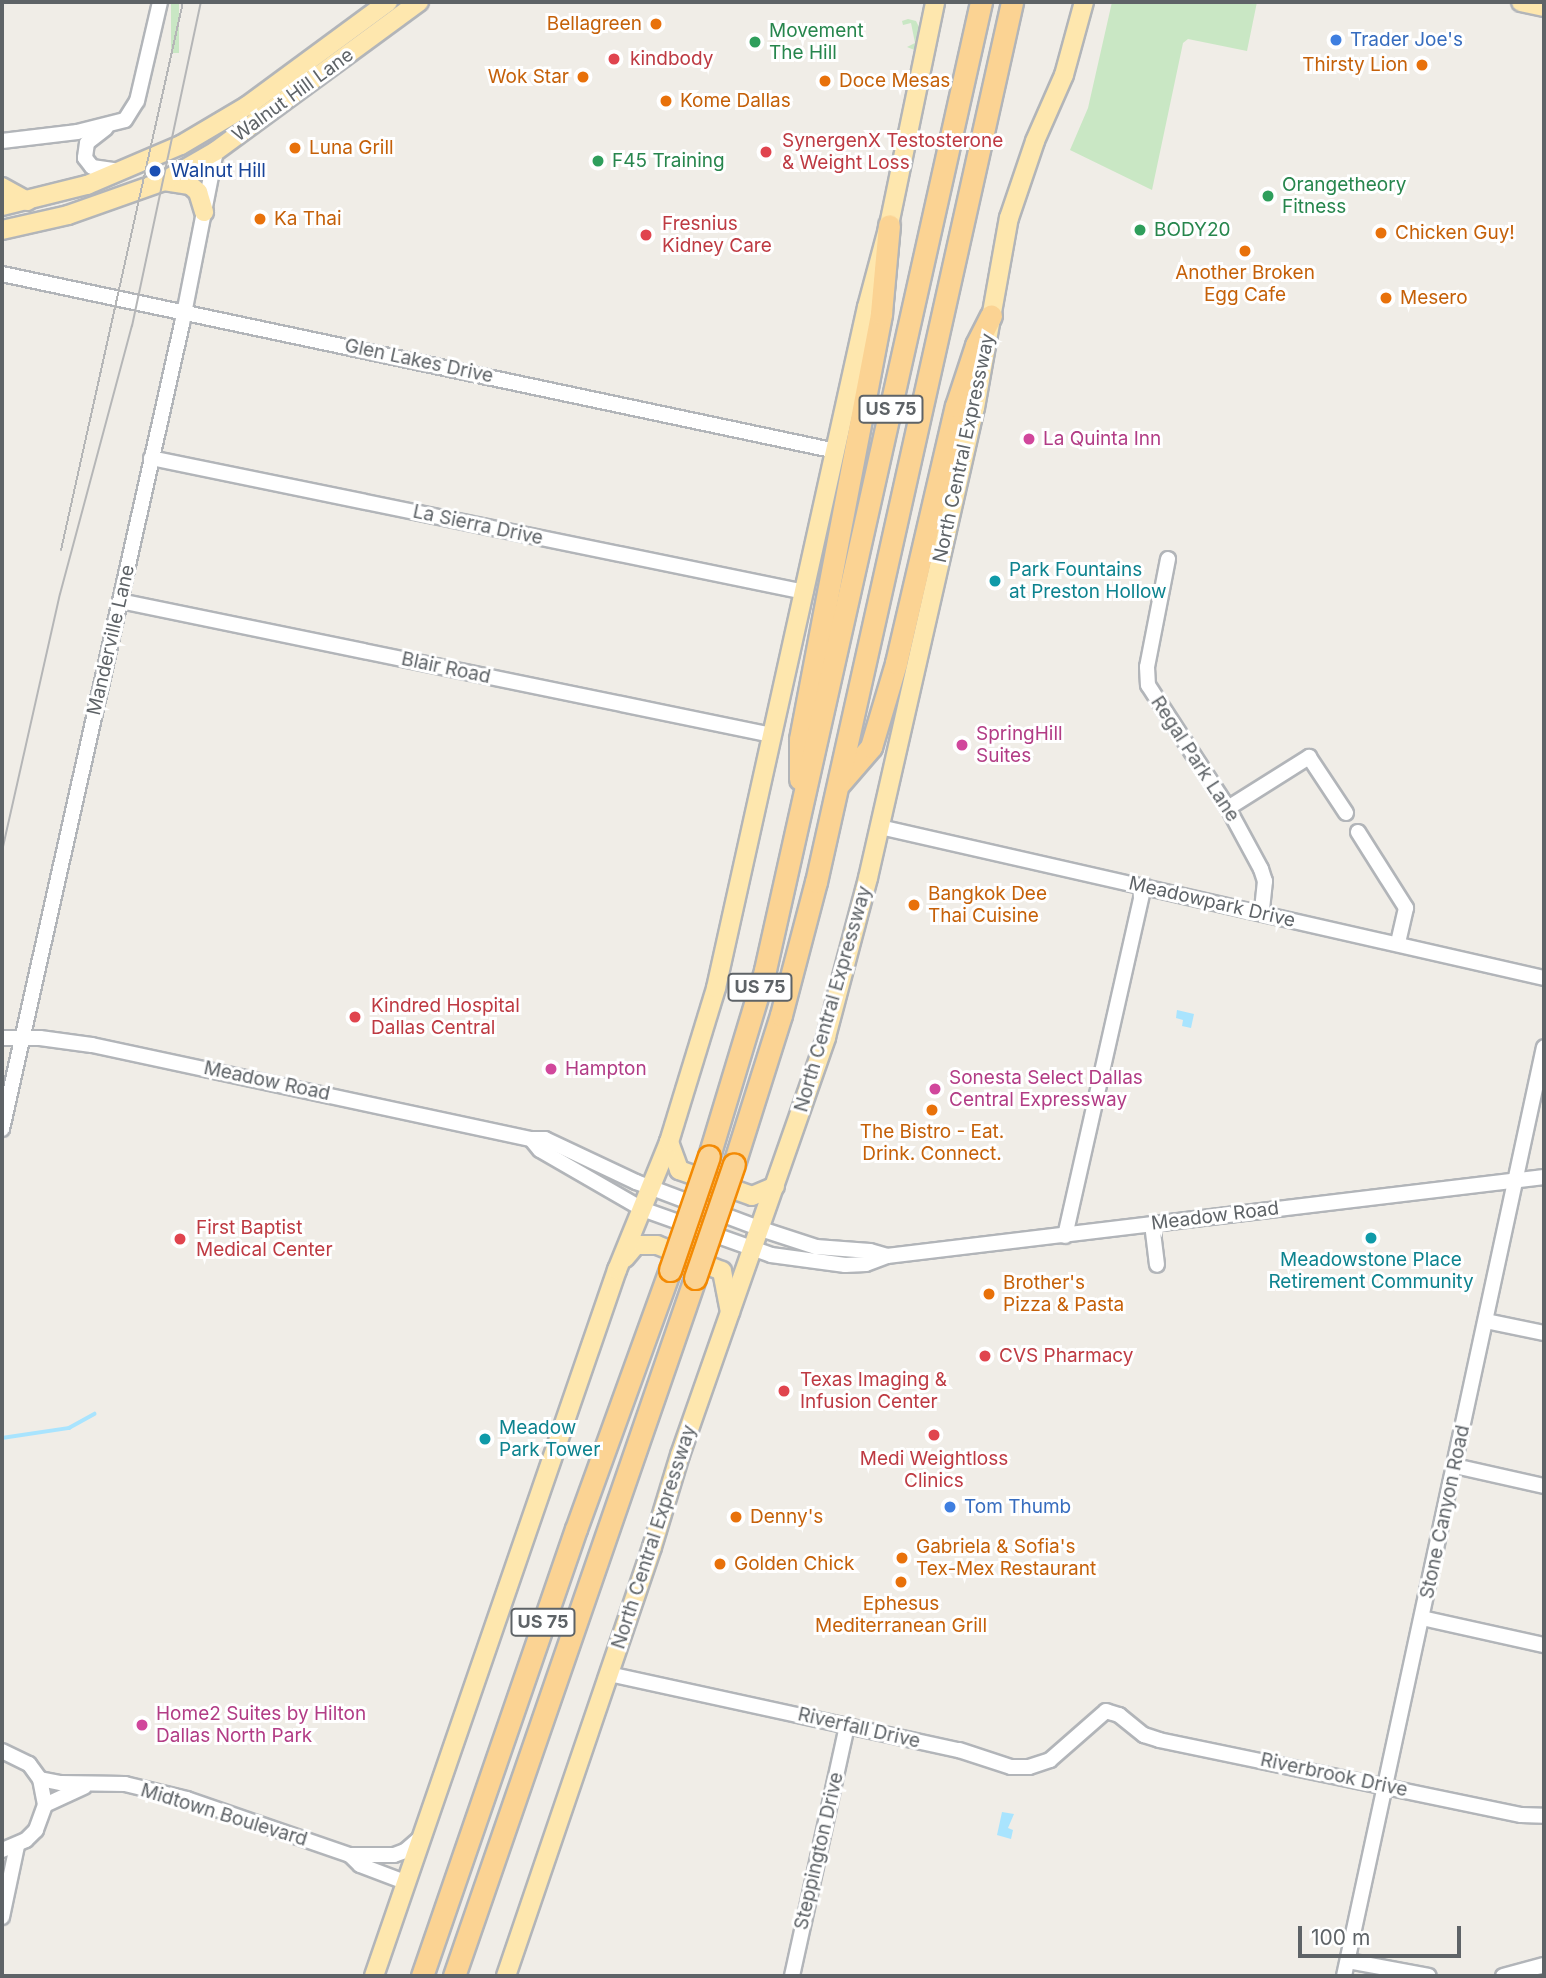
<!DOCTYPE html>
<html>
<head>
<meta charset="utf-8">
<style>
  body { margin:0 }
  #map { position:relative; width:1546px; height:1978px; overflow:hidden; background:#f0ede7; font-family:Inter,sans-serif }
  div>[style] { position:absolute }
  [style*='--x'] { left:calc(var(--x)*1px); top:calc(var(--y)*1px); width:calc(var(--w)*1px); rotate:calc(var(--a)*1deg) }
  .green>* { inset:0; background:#c9e7c4; transform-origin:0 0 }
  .water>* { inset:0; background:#a9e4fe }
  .stream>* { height:3.5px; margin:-1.75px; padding:0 1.75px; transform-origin:1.75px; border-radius:1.75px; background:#a9e4fe }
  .roads { filter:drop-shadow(2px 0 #b2b5b9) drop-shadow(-2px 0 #b2b5b9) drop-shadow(0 2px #b2b5b9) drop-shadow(0 -2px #b2b5b9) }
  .minor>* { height:14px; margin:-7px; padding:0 7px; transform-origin:7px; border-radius:7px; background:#fff }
  .major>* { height:18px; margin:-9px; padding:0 9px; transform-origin:9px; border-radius:9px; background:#fee7ae }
  .highway>* { height:21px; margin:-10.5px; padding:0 10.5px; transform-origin:10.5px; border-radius:10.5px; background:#fbd393 }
  .tram>* { height:2px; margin:-1px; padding:0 1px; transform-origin:1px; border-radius:1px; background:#b5b6b7 }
  .bridges { filter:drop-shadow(2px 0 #f38a04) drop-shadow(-2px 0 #f38a04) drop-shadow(0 2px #f38a04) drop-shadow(0 -2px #f38a04) }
  .highway-bridge>* { height:21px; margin:-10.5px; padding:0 10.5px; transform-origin:10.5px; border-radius:10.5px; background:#fbd393 }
  .dots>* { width:19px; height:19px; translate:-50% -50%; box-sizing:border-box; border:4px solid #fff; border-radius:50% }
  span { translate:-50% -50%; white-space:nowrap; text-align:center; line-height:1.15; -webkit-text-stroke:6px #fff; paint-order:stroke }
  .shield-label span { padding:2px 5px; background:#fff; border:2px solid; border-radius:5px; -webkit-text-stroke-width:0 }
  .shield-label { font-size:18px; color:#5e6367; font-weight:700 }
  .food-label { font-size:19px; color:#c56008 }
  .right { translate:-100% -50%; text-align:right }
  .left { translate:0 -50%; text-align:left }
  .leisure-label { font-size:19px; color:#27864d }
  .shop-label { font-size:19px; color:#366cbe }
  .health-label { font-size:19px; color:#be3a42 }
  .street-label { font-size:19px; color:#5e6367 }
  .transit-label { font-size:19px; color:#164399 }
  .hotel-label { font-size:19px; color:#b23c85 }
  .culture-label { font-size:19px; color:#0d838f }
  .frame { position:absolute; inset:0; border:4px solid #5e6367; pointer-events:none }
  .scale { position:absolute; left:1298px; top:1926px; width:163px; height:32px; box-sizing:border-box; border:4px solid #5e6367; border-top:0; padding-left:9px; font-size:21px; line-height:24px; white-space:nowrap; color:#5e6367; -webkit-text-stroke:5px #fff; paint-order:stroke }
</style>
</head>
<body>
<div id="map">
  <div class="green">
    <div style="left:171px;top:2px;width:8px;height:51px"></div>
    <div style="clip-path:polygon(1112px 2px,1257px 2px,1247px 51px,1188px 39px,1183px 43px,1152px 190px,1070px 150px,1088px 108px)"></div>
    <div style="clip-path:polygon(908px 19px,916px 21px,921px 31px,917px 51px,907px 47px,915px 43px,911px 23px,903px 25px,902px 21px)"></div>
  </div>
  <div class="water">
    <div style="clip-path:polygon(1177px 1010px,1194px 1014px,1191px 1028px,1182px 1026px,1183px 1020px,1176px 1018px)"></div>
    <div style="clip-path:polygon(1002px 1812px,1014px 1814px,1008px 1828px,1013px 1830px,1011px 1839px,997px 1835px)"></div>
  </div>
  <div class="stream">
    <div style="--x:2;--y:1438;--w:68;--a:-8.5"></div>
    <div style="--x:69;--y:1428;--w:29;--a:-29"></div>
  </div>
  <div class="roads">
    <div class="minor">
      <div style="--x:106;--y:128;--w:24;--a:142"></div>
      <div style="--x:87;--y:143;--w:15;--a:98"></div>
      <div style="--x:85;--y:158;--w:11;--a:52"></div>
      <div style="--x:92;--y:167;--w:30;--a:8"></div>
      <div style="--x:2;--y:141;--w:76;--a:-6.8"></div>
      <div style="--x:77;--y:132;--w:49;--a:-14"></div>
      <div style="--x:125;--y:120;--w:22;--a:-58"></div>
      <div style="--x:137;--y:101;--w:102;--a:-76.9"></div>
      <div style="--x:2;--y:274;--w:853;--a:11.98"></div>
      <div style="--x:151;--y:458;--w:668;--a:11.58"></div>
      <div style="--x:1168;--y:559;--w:110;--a:101"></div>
      <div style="--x:1147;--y:667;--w:18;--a:87"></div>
      <div style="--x:1148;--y:685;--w:147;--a:57"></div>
      <div style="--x:1228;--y:808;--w:69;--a:61.6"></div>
      <div style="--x:1261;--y:869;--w:13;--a:72"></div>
      <div style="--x:1265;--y:881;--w:31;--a:96"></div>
      <div style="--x:120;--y:601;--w:666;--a:11.61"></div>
      <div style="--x:1228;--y:808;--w:96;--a:-32.2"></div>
      <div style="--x:1309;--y:757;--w:67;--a:56.5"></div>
      <div style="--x:880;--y:827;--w:681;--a:12.81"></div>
      <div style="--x:1358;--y:832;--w:90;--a:57.7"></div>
      <div style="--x:1406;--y:908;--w:37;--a:103"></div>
      <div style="--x:2;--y:1038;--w:38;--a:0"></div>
      <div style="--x:40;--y:1038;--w:52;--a:7.7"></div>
      <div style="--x:92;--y:1045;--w:449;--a:12.1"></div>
      <div style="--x:531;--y:1139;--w:14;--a:0"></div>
      <div style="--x:545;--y:1139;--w:101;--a:25.3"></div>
      <div style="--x:636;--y:1182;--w:134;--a:20.6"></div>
      <div style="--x:761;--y:1229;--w:58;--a:18.1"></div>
      <div style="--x:816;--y:1247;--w:54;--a:4.2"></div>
      <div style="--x:870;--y:1251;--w:18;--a:16"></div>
      <div style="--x:2;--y:1129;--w:825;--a:-77.4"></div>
      <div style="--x:182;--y:324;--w:176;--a:-78.9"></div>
      <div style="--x:531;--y:1139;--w:14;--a:51"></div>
      <div style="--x:540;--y:1150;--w:118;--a:30"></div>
      <div style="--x:642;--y:1209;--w:137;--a:19.6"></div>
      <div style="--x:771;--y:1255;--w:75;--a:7.7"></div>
      <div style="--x:845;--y:1265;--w:21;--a:-3"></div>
      <div style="--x:866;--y:1264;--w:22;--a:-21"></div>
      <div style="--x:887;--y:1256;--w:662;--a:-6.86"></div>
      <div style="--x:1152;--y:1224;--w:41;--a:83"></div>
      <div style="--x:1065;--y:1236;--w:359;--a:-77.3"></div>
      <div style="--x:1486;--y:1321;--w:59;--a:11.7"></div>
      <div style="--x:1455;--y:1466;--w:91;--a:12.7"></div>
      <div style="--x:1422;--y:1618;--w:125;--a:12.5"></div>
      <div style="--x:609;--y:1674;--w:358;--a:12.3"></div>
      <div style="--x:959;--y:1750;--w:55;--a:18.1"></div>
      <div style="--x:1011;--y:1767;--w:18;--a:0"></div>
      <div style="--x:1029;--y:1767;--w:22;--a:-18"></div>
      <div style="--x:1050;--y:1760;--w:74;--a:-41.2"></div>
      <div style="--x:1106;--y:1711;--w:14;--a:17"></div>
      <div style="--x:1119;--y:1715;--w:32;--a:39"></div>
      <div style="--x:1144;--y:1735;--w:16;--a:18"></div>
      <div style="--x:1159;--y:1740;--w:370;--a:11.7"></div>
      <div style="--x:1521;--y:1815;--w:23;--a:2"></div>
      <div style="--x:2;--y:1751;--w:30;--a:26"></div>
      <div style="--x:29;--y:1764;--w:19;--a:54"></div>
      <div style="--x:40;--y:1779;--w:26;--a:79"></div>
      <div style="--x:45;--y:1805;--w:27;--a:110"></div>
      <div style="--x:36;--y:1830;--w:14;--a:135"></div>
      <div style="--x:26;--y:1840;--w:26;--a:157"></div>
      <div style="--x:40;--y:1779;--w:21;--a:11"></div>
      <div style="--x:61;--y:1783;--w:64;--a:0.9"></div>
      <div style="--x:125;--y:1784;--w:64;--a:13.6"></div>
      <div style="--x:187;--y:1799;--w:172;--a:19"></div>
      <div style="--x:350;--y:1855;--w:14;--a:45"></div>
      <div style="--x:360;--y:1865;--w:48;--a:20.7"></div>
      <div style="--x:45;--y:1805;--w:43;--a:-24.8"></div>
      <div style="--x:350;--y:1855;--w:44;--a:0"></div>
      <div style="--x:394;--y:1855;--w:12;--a:-20"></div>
      <div style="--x:405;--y:1851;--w:21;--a:-41"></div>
      <div style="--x:2;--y:1917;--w:73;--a:-78.1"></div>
      <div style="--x:1348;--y:1961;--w:82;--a:10.5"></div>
      <div style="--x:792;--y:1976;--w:257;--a:-77.6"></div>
      <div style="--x:1344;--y:1976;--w:950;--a:-77.85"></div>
      <div style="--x:1503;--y:1976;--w:42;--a:-15"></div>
    </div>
    <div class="major">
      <div style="--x:1521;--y:2;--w:24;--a:12"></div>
      <div style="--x:164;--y:181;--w:26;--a:9"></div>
      <div style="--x:190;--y:185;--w:11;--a:41"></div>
      <div style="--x:198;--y:192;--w:21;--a:73"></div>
      <div style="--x:2;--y:187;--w:29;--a:29"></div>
      <div style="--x:2;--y:206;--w:88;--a:-13.9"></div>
      <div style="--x:87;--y:185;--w:102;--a:-23.1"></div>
      <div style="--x:181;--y:145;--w:77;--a:-30.6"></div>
      <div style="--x:247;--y:106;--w:175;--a:-36.4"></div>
      <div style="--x:2;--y:230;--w:68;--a:-12.8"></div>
      <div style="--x:68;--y:215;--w:102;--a:-19.5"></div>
      <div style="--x:164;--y:181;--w:60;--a:-30"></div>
      <div style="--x:216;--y:151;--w:252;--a:-36.3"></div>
      <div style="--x:669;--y:1142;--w:30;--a:70"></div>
      <div style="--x:679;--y:1170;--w:77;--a:19.6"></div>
      <div style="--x:752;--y:1196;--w:25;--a:-23"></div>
      <div style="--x:625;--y:1258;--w:17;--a:-50"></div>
      <div style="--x:636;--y:1245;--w:21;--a:0"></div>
      <div style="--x:657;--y:1245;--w:70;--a:21.8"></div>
      <div style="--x:722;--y:1271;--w:42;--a:79"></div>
      <div style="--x:374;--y:1976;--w:747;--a:-71.01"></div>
      <div style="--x:617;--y:1270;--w:138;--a:-67.9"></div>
      <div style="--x:669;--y:1142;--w:161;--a:-73"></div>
      <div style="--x:716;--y:988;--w:698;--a:-77.5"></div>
      <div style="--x:867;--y:307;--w:85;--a:-75"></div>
      <div style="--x:889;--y:225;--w:228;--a:-78.3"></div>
      <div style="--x:506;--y:1976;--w:453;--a:-71.2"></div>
      <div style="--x:652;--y:1547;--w:96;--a:-73.1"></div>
      <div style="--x:680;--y:1455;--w:443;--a:-70.7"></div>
      <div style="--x:826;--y:1037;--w:164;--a:-75.2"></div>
      <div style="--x:868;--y:878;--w:482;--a:-77.2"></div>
      <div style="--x:975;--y:408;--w:193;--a:-79.9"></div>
      <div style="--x:1009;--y:218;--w:81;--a:-71.3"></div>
      <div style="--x:1035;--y:141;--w:72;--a:-66.3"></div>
      <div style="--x:1064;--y:75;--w:76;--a:-74.7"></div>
    </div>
    <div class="highway">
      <div style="--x:800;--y:779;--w:40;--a:-90"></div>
      <div style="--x:800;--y:739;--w:434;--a:-79.2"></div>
      <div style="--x:881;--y:313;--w:88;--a:-84.8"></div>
      <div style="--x:840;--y:783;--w:48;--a:-49.3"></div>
      <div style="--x:871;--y:747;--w:88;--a:-73.4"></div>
      <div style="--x:896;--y:663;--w:264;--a:-76.9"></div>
      <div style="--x:956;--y:406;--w:64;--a:-71.8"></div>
      <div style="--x:976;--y:345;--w:33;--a:-63"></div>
      <div style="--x:709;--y:1156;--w:194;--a:-73.2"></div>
      <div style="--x:765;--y:970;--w:992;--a:-77.42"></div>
      <div style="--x:734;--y:1164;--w:156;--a:-72.5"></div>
      <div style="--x:781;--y:1015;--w:138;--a:-75.3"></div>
      <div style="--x:816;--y:882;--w:902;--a:-77.44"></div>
      <div style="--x:422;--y:1976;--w:473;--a:-71"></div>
      <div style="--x:576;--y:1529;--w:276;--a:-70.1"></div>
      <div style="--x:454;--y:1976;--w:738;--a:-70.95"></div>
    </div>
  </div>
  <div class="tram">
    <div style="--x:61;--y:550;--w:561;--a:-77.45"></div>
    <div style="--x:2;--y:851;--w:263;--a:-77.3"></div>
    <div style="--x:60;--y:594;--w:278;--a:-75"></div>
    <div style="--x:132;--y:326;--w:331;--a:-78"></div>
  </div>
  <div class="bridges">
    <div class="highway-bridge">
      <div style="--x:670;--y:1270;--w:120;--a:-71.1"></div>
      <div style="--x:695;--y:1278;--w:120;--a:-71.1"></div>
    </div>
  </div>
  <div class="dots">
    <div style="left:656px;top:24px;background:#e8710a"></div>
    <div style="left:1336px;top:40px;background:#3f7fe0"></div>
    <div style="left:755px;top:42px;background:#2e9e5b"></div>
    <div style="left:614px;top:59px;background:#e0444e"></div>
    <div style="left:1422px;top:65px;background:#e8710a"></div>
    <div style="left:583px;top:77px;background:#e8710a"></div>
    <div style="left:825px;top:81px;background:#e8710a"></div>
    <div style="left:666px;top:101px;background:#e8710a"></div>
    <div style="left:295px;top:148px;background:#e8710a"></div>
    <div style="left:766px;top:152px;background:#e0444e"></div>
    <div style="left:598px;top:161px;background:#2e9e5b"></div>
    <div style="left:155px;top:171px;background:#1a4fb4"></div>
    <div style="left:1268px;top:196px;background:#2e9e5b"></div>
    <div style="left:260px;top:219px;background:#e8710a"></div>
    <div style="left:1140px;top:230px;background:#2e9e5b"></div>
    <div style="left:1381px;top:233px;background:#e8710a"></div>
    <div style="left:646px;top:235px;background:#e0444e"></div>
    <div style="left:1245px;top:251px;background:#e8710a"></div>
    <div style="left:1386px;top:298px;background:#e8710a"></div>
    <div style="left:1029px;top:439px;background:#d1479c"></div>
    <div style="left:995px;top:581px;background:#0f9aa8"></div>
    <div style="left:962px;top:745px;background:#d1479c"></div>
    <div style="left:914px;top:905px;background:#e8710a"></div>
    <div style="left:355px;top:1017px;background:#e0444e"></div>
    <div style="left:551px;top:1069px;background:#d1479c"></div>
    <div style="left:935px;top:1089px;background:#d1479c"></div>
    <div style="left:932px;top:1110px;background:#e8710a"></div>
    <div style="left:1371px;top:1238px;background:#0f9aa8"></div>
    <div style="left:180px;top:1239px;background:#e0444e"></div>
    <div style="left:989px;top:1294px;background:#e8710a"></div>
    <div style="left:985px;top:1356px;background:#e0444e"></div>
    <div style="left:784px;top:1391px;background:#e0444e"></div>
    <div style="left:934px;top:1435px;background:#e0444e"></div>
    <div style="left:485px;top:1439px;background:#0f9aa8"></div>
    <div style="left:950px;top:1507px;background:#3f7fe0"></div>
    <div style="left:736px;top:1517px;background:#e8710a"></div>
    <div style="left:902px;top:1558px;background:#e8710a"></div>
    <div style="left:720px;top:1564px;background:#e8710a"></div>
    <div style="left:901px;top:1582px;background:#e8710a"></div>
    <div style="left:142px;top:1725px;background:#d1479c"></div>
  </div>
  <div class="shield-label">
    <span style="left:891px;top:409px">US 75</span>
    <span style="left:760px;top:987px">US 75</span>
    <span style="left:543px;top:1622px">US 75</span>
  </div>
  <div class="food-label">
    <span class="right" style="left:642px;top:24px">Bellagreen</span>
    <span class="right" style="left:1408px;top:65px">Thirsty Lion</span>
    <span class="right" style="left:569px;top:77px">Wok Star</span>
    <span class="left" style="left:839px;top:81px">Doce Mesas</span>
    <span class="left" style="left:680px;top:101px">Kome Dallas</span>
    <span class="left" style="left:309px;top:148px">Luna Grill</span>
    <span class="left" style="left:274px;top:219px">Ka Thai</span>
    <span class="left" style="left:1395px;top:233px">Chicken Guy!</span>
    <span style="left:1245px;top:284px">Another Broken<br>Egg Cafe</span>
    <span class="left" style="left:1400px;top:298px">Mesero</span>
    <span class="left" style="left:928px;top:905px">Bangkok Dee<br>Thai Cuisine</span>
    <span style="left:932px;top:1143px">The Bistro - Eat.<br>Drink. Connect.</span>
    <span class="left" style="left:1003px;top:1294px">Brother's<br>Pizza &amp; Pasta</span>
    <span class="left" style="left:750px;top:1517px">Denny's</span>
    <span class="left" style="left:916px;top:1558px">Gabriela &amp; Sofia's<br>Tex-Mex Restaurant</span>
    <span class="left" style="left:734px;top:1564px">Golden Chick</span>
    <span style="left:901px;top:1615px">Ephesus<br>Mediterranean Grill</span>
  </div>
  <div class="leisure-label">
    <span class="left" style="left:769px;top:42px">Movement<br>The Hill</span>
    <span class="left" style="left:612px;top:161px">F45 Training</span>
    <span class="left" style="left:1282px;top:196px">Orangetheory<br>Fitness</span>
    <span class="left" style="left:1154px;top:230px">BODY20</span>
  </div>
  <div class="shop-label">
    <span class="left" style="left:1350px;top:40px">Trader Joe's</span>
    <span class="left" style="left:964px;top:1507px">Tom Thumb</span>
  </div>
  <div class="health-label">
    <span class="left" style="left:630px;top:59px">kindbody</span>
    <span class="left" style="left:782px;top:152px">SynergenX Testosterone<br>&amp; Weight Loss</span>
    <span class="left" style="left:662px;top:235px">Fresnius<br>Kidney Care</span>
    <span class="left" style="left:371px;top:1017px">Kindred Hospital<br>Dallas Central</span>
    <span class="left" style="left:196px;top:1239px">First Baptist<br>Medical Center</span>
    <span class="left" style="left:999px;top:1356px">CVS Pharmacy</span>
    <span class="left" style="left:800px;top:1391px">Texas Imaging &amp;<br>Infusion Center</span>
    <span style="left:934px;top:1470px">Medi Weightloss<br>Clinics</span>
  </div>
  <div class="street-label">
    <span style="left:293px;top:95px;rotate:-36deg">Walnut Hill Lane</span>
    <span style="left:419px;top:361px;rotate:12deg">Glen Lakes Drive</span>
    <span style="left:964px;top:448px;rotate:-78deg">North Central Expressway</span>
    <span style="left:478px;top:525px;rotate:12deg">La Sierra Drive</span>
    <span style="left:111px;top:640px;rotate:-77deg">Manderville Lane</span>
    <span style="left:446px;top:668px;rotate:12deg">Blair Road</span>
    <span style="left:1195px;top:759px;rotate:57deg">Regal Park Lane</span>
    <span style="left:1212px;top:902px;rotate:13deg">Meadowpark Drive</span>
    <span style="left:833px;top:999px;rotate:-74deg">North Central Expressway</span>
    <span style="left:267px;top:1081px;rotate:12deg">Meadow Road</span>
    <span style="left:1215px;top:1216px;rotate:-7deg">Meadow Road</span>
    <span style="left:1445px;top:1512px;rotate:-78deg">Stone Canyon Road</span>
    <span style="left:654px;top:1537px;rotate:-72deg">North Central Expressway</span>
    <span style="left:859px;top:1728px;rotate:13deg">Riverfall Drive</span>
    <span style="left:1334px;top:1775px;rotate:12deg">Riverbrook Drive</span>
    <span style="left:224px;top:1815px;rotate:17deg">Midtown Boulevard</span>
    <span style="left:819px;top:1851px;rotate:-77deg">Steppington Drive</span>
  </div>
  <div class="transit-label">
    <span class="left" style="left:171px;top:171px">Walnut Hill</span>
  </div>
  <div class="hotel-label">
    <span class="left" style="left:1043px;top:439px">La Quinta Inn</span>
    <span class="left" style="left:976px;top:745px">SpringHill<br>Suites</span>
    <span class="left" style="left:565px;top:1069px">Hampton</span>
    <span class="left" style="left:949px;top:1089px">Sonesta Select Dallas<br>Central Expressway</span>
    <span class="left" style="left:156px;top:1725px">Home2 Suites by Hilton<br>Dallas North Park</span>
  </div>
  <div class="culture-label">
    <span class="left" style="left:1009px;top:581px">Park Fountains<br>at Preston Hollow</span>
    <span style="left:1371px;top:1271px">Meadowstone Place<br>Retirement Community</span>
    <span class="left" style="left:499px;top:1439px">Meadow<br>Park Tower</span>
  </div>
  <div class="frame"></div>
  <div class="scale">100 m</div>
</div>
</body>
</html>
